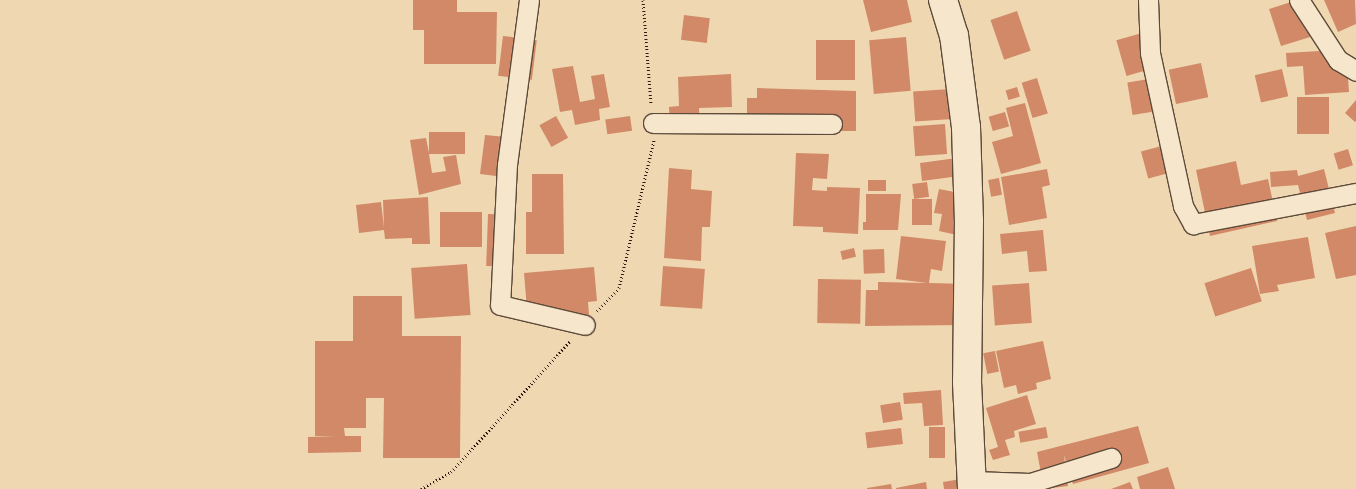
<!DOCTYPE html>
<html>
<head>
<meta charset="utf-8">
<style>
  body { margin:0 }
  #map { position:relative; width:1356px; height:489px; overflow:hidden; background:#efd8b1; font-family:"Libre Caslon Text",serif }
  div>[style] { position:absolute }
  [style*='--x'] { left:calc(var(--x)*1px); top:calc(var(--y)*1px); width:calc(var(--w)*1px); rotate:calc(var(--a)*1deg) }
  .building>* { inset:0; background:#d18968; transform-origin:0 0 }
  .path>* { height:3px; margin-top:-1.5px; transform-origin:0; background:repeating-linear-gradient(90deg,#2d1a12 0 1px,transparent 0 3.5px) }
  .roads { filter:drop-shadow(1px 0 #5e4a3a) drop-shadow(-1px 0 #5e4a3a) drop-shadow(0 1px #5e4a3a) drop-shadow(0 -1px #5e4a3a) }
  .street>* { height:19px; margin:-9.5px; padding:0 9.5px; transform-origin:9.5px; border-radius:9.5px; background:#f5e6cc }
  .secondary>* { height:28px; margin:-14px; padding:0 14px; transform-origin:14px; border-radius:14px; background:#f5e6cc }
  span { translate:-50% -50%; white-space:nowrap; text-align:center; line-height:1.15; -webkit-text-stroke:5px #f5e6cc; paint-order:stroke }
</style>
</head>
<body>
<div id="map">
  <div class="building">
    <div style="clip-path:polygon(413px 0,457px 0,457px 12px,497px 12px,496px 64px,424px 64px,424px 30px,413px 30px)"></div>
    <div style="clip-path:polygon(863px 0,907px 0,912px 22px,871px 32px)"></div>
    <div style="clip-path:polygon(1297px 0,1320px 34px,1281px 46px,1269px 9px)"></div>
    <div style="clip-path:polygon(1324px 0,1355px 0,1356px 24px,1338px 32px)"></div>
    <div style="left:1017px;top:11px;width:42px;height:28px;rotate:71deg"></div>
    <div style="left:684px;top:15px;width:26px;height:25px;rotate:7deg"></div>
    <div style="left:1149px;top:31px;width:37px;height:34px;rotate:74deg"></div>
    <div style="left:503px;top:36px;width:34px;height:40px;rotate:7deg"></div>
    <div style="left:906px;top:37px;width:54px;height:37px;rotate:85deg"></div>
    <div style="left:816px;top:40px;width:39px;height:40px"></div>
    <div style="clip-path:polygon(1336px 50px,1347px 65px,1349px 92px,1305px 95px,1303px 66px,1287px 67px,1286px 53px)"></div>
    <div style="left:1201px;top:63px;width:35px;height:33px;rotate:78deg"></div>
    <div style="clip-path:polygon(573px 66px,580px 102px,595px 99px,591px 76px,604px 74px,610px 107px,599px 109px,600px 120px,575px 125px,572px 110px,560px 112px,552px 69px)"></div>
    <div style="left:1282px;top:69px;width:28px;height:28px;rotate:77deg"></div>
    <div style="clip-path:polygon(731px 74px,732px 107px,699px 108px,700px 129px,670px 130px,669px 107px,679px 106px,678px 77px)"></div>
    <div style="left:1037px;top:78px;width:37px;height:16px;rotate:73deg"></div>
    <div style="left:1155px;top:78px;width:33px;height:28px;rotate:81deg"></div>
    <div style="left:1017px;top:87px;width:10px;height:12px;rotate:73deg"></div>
    <div style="clip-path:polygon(757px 88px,856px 91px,856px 131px,747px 131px,747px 98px,757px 98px)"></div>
    <div style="left:950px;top:89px;width:30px;height:37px;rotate:86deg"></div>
    <div style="left:1297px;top:97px;width:32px;height:37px"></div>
    <div style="clip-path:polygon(1356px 100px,1356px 121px,1355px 122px,1345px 113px)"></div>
    <div style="clip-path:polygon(1025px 103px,1041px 163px,1001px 174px,992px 142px,1013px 136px,1006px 108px)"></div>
    <div style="left:1005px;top:112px;width:15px;height:17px;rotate:74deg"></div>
    <div style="left:556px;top:116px;width:25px;height:19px;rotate:61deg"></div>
    <div style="left:630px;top:116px;width:15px;height:25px;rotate:82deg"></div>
    <div style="left:945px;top:124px;width:30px;height:32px;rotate:86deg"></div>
    <div style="clip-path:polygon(429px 132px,465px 132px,465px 154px,429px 154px,432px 173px,446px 171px,443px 157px,456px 155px,461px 184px,419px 195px,410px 140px,426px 138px,429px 153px)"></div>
    <div style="clip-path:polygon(485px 135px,506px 137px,513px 178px,480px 174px)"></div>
    <div style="left:1169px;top:144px;width:28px;height:29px;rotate:75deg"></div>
    <div style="left:1348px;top:149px;width:17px;height:15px;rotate:73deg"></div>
    <div style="clip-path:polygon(796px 153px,829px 154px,827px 179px,813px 178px,812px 190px,827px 191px,827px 187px,860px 188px,858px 234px,823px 232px,823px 227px,793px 226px)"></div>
    <div style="clip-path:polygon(964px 157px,968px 185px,954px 187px,952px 177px,922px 181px,920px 163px)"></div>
    <div style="clip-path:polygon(1236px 161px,1241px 185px,1268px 179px,1277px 221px,1210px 236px,1196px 170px)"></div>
    <div style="clip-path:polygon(669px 168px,692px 170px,691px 189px,712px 191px,710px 227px,702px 227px,701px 261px,664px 258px)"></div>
    <div style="clip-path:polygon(1047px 169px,1050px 185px,1042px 187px,1047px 218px,1009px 225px,1001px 177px)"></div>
    <div style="clip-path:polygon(1324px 169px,1335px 213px,1307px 220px,1298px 185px,1271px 187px,1270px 172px,1297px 170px,1298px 176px)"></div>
    <div style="clip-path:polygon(532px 174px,563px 174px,564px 254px,526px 254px,526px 212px,532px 212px)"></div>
    <div style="left:999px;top:178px;width:17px;height:11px;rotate:80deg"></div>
    <div style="left:886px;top:180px;width:11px;height:18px;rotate:90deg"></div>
    <div style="left:927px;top:182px;width:15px;height:15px;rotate:82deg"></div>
    <div style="clip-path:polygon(939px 189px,965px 194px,957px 235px,939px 231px,942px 214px,934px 213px)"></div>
    <div style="clip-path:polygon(866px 194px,901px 194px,898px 230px,863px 230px,863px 222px,866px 222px)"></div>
    <div style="clip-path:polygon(428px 197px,430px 244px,412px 244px,412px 238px,385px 239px,384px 230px,359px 233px,356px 205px,381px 202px,384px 228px,383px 200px)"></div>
    <div style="left:912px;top:199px;width:20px;height:26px"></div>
    <div style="left:440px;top:212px;width:42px;height:35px"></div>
    <div style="left:488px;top:214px;width:25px;height:52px;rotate:2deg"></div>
    <div style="clip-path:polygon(1356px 226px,1356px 275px,1336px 279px,1325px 233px)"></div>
    <div style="clip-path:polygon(1043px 230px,1047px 271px,1029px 272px,1027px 251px,1002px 254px,1000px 234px)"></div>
    <div style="clip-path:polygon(901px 236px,946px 241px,942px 271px,931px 269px,929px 283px,967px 284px,966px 325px,865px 326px,866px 290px,878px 290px,878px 282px,927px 283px,896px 279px)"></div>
    <div style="clip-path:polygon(1308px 237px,1315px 278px,1277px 285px,1279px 291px,1260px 294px,1252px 246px)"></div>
    <div style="left:854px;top:248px;width:9px;height:14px;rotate:77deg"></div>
    <div style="left:884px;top:249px;width:24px;height:21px;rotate:88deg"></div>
    <div style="left:467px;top:264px;width:51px;height:56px;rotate:86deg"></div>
    <div style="left:663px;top:266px;width:42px;height:40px;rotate:4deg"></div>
    <div style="clip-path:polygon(594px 267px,597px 301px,588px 302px,589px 315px,528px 321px,524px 273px)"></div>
    <div style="left:1251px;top:268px;width:35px;height:49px;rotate:72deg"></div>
    <div style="left:818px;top:279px;width:43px;height:44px;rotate:1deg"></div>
    <div style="left:1029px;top:283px;width:40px;height:37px;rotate:86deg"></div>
    <div style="clip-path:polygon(353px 296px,402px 296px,402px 336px,461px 336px,460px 458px,383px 458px,384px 398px,366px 398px,366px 428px,344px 428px,345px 436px,361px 436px,361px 452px,308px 453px,308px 437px,336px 436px,315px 436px,315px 341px,353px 341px)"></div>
    <div style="clip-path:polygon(1043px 341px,1051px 379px,1036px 383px,1037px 389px,1018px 394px,1016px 385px,1004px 388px,996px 351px)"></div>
    <div style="left:995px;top:351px;width:21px;height:12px;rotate:79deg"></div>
    <div style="clip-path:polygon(941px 390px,943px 425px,924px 426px,922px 403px,904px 404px,903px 393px)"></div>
    <div style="clip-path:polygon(1027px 395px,1036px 424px,1014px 431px,1015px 437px,1005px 440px,1010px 455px,993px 460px,989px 450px,998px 447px,986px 408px)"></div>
    <div style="left:900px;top:402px;width:18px;height:20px;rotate:81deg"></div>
    <div style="clip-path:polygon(1138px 426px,1149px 463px,1073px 484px,1064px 455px,1068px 486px,1044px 489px,1037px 452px)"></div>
    <div style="left:929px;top:427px;width:16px;height:31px"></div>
    <div style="left:1046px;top:427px;width:11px;height:28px;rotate:80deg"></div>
    <div style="left:901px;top:428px;width:16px;height:36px;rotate:83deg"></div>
    <div style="clip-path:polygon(1168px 467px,1175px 489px,1140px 489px,1137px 477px)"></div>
    <div style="clip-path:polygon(967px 478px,969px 489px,944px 489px,943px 482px)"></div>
    <div style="clip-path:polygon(926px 482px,927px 489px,896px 489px,896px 488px)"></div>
    <div style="clip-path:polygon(1130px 482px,1133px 489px,1111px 489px)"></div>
    <div style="clip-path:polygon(891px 484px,892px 489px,867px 489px,867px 488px)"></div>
  </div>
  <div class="path">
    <div style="--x:643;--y:0;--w:104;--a:85.6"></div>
    <div style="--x:597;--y:311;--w:32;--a:-46"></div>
    <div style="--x:619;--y:288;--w:152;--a:-76.7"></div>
    <div style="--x:421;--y:489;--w:34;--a:-30"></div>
    <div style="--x:451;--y:472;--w:178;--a:-47.7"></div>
  </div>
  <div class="roads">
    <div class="street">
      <div style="--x:529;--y:0;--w:165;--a:97.6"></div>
      <div style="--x:507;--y:164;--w:141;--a:92.8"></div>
      <div style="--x:500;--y:305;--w:87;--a:13.2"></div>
      <div style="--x:1148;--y:0;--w:53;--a:87.8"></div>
      <div style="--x:1150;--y:53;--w:157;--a:77.8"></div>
      <div style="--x:1183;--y:206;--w:21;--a:61"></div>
      <div style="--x:1193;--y:224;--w:166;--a:-10.8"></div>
      <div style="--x:1299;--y:0;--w:72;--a:57"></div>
      <div style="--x:1338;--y:60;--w:21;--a:31"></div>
      <div style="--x:653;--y:123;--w:179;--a:0.3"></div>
      <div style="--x:972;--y:481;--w:58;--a:2"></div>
      <div style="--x:1030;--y:483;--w:85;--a:-17.2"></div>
    </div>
    <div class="secondary">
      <div style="--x:943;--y:0;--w:37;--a:73"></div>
      <div style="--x:954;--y:35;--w:93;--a:82.6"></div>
      <div style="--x:966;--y:127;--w:94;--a:88.2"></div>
      <div style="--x:969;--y:221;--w:161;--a:90.7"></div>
      <div style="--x:967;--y:382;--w:107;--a:87.3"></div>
    </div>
  </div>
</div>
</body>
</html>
